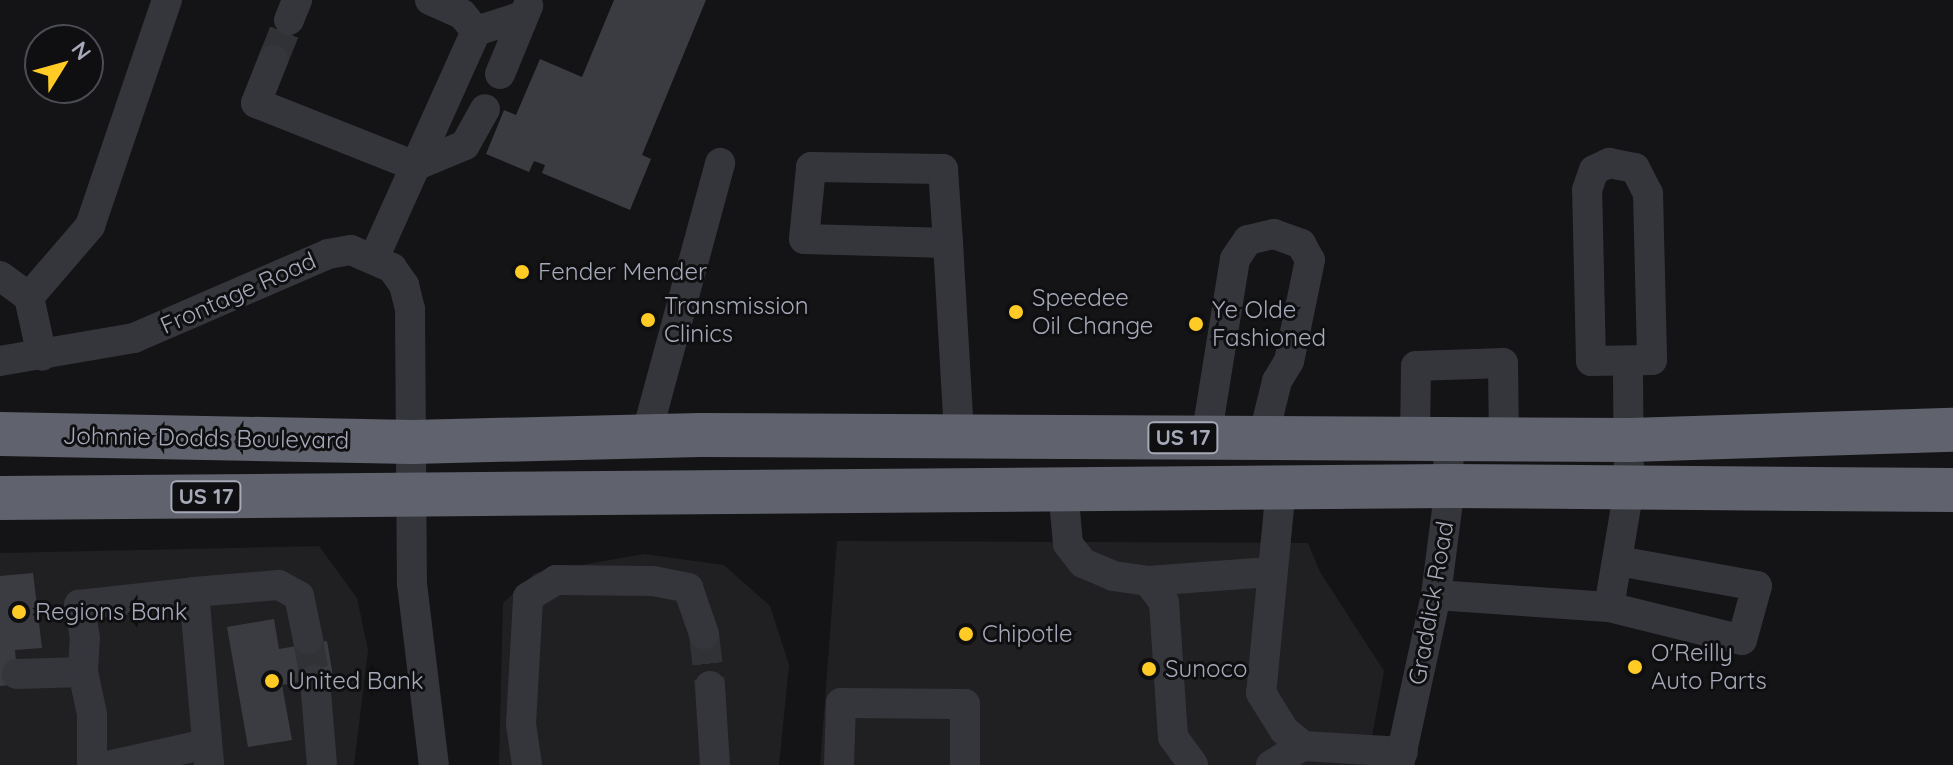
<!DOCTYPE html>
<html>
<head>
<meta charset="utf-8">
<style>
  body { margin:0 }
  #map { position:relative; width:1953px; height:765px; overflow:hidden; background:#141416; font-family:Quicksand,sans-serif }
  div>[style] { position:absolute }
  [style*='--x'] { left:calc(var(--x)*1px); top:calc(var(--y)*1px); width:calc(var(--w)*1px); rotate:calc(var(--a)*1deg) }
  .built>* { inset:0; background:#202023 }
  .building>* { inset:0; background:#3b3c41 }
  .minor-tunnel>* { height:30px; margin-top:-15px; transform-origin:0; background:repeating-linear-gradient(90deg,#313236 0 30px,transparent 0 45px) }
  .minor>* { height:30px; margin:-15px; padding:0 15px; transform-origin:15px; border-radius:15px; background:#35353c }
  .highway>* { height:44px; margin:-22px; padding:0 22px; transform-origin:22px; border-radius:22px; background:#60636d }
  .dots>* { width:22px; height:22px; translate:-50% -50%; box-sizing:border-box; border:4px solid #0f0f11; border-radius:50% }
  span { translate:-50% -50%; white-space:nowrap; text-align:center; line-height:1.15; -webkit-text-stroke:6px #0f0f11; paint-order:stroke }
  .shield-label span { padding:2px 6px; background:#0f0f11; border:2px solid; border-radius:6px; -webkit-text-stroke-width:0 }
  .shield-label { font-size:22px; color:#a5a9b8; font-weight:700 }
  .poi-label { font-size:24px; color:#a5a9b8 }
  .left { translate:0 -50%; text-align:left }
  .street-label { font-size:24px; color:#a5a9b8 }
  .north { position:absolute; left:24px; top:24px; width:80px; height:80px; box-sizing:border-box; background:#0f0f11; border:2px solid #4b4d54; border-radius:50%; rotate:53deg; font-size:22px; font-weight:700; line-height:32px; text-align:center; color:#a5a9b8 }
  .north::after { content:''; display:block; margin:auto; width:28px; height:36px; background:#ffcb24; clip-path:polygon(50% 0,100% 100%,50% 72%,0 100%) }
</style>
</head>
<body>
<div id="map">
  <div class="built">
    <div style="clip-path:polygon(837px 541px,1308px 543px,1320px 572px,1384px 671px,1367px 765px,820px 765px)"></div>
    <div style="clip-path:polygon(319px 546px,357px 598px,368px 650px,354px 765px,0 765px,0 553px)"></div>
    <div style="clip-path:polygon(644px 554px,724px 565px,770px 606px,789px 665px,779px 765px,499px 765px,503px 603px,535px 573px)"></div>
  </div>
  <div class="building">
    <div style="clip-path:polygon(614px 0,706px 0,642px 155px,651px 159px,630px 210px,542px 173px,545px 165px,534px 161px,529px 172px,486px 154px,504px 110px,516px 115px,540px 59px,582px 77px)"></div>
    <div style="clip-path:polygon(33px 573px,42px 648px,15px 650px,18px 684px,0 686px,0 576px)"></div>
    <div style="clip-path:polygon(274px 619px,279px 649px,327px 641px,333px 676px,282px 685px,292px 740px,248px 747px,227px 627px)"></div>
  </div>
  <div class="minor-tunnel">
    <div style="--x:273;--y:60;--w:43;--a:-68.2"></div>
    <div style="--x:704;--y:634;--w:52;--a:83.4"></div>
    <div style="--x:308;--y:639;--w:42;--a:80.3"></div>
  </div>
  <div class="minor">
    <div style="--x:430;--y:0;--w:35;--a:24"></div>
    <div style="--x:462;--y:14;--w:22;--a:51"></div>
    <div style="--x:289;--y:20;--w:22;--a:-68"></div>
    <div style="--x:273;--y:60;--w:46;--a:111.6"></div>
    <div style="--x:256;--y:103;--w:171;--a:21.6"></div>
    <div style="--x:415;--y:166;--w:54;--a:-22.8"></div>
    <div style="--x:465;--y:145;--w:41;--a:-60.9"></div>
    <div style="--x:500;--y:74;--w:74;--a:-67.6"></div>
    <div style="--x:1609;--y:163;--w:26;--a:11"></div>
    <div style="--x:1635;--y:168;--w:28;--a:63"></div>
    <div style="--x:1648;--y:193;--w:167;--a:88.6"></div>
    <div style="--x:1652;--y:360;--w:61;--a:179.1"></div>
    <div style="--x:1591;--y:361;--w:171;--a:-91.3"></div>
    <div style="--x:1587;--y:190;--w:21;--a:-71"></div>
    <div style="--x:1594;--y:170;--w:17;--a:-25"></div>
    <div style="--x:948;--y:243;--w:144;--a:-178.4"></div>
    <div style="--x:804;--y:239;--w:72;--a:-84.4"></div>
    <div style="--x:811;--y:167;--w:132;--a:0.9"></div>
    <div style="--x:943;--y:169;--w:74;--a:86.1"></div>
    <div style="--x:948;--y:243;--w:193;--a:86.7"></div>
    <div style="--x:375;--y:256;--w:247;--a:-65.8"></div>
    <div style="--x:476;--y:31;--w:49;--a:-17.7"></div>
    <div style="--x:0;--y:276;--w:36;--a:36"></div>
    <div style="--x:29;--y:297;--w:60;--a:77.6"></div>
    <div style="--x:29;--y:297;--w:94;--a:-49.3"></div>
    <div style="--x:90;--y:226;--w:239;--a:-71.2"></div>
    <div style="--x:0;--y:361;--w:136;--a:-9.7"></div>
    <div style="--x:134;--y:338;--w:211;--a:-23.4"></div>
    <div style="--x:328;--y:254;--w:23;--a:-10"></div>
    <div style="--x:351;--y:250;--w:45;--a:23.7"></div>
    <div style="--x:392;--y:268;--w:21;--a:55"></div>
    <div style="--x:404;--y:285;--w:25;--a:76"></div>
    <div style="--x:410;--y:309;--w:275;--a:89.6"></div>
    <div style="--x:412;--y:584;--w:182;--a:83.1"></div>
    <div style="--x:646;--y:436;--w:283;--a:-74.8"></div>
    <div style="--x:1206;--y:438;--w:181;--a:-80.8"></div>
    <div style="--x:1235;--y:259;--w:23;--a:-56"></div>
    <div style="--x:1248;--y:240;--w:27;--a:-13"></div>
    <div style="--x:1274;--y:234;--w:29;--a:20"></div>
    <div style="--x:1301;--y:244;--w:18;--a:61"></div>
    <div style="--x:1310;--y:260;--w:103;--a:101.7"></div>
    <div style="--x:1289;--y:361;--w:23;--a:121"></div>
    <div style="--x:1277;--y:381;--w:59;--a:103.8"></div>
    <div style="--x:1415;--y:439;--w:73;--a:-89.2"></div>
    <div style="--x:1416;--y:366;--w:87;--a:-2"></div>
    <div style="--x:1503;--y:363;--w:77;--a:89.3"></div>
    <div style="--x:1281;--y:487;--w:207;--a:95.5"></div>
    <div style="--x:1261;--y:693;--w:44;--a:58.1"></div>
    <div style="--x:1284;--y:730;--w:25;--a:40"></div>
    <div style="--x:1303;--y:746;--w:100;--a:3.4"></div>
    <div style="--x:1063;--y:489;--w:55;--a:84.8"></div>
    <div style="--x:1068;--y:544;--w:24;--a:52"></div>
    <div style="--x:1083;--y:563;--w:33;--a:23"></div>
    <div style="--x:1113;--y:576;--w:35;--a:8"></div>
    <div style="--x:1148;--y:581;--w:122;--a:-4.2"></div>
    <div style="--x:1148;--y:581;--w:26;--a:53"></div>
    <div style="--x:1164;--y:602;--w:135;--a:86.2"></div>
    <div style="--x:1173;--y:737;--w:34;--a:54"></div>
    <div style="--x:194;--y:592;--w:85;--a:-4.7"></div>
    <div style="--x:279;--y:585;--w:23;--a:29"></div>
    <div style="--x:299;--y:596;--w:44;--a:78.2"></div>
    <div style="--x:1436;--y:595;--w:173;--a:4"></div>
    <div style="--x:1609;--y:607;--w:120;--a:-80.4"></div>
    <div style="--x:1629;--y:489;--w:126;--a:-90.5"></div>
    <div style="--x:1609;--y:607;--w:137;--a:13.9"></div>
    <div style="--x:1742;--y:640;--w:56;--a:-74.5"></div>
    <div style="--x:1757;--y:586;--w:141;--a:-169.8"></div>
    <div style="--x:17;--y:674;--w:66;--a:-1.7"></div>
    <div style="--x:315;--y:680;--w:85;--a:85.3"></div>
    <div style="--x:710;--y:686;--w:79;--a:86.4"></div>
    <div style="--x:92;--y:765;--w:51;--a:-90"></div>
    <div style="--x:92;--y:714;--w:43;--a:-102.1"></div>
    <div style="--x:83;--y:672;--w:34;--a:-87"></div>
    <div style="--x:85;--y:638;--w:34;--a:-100"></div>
    <div style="--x:79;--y:605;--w:116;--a:-6.4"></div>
    <div style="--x:194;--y:592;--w:174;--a:85"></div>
    <div style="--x:112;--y:765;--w:97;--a:-12.5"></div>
    <div style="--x:527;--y:765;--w:41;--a:-98.3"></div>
    <div style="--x:521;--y:724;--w:127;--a:-86.8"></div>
    <div style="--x:528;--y:597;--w:33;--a:-31"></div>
    <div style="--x:556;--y:580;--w:97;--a:0.6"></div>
    <div style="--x:653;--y:581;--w:36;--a:11"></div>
    <div style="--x:688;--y:588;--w:49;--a:70.8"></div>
    <div style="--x:839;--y:765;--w:62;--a:-88.2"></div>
    <div style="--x:841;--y:703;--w:124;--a:0.5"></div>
    <div style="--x:965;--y:704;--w:61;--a:90"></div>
    <div style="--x:1271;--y:765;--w:37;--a:-31"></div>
    <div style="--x:1399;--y:765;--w:174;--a:-77.7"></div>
    <div style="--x:1436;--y:595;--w:110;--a:-82.7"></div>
    <div style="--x:1450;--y:486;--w:46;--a:-93.7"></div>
  </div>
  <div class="highway">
    <div style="--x:0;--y:434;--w:412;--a:1.1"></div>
    <div style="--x:412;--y:442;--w:288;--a:-1.4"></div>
    <div style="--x:700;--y:435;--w:930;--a:0.31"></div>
    <div style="--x:1630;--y:440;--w:323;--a:-1.8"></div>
    <div style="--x:0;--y:498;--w:1450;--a:-0.47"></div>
    <div style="--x:1450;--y:486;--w:503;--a:0.46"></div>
  </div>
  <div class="dots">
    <div style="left:522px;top:272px;background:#ffcb24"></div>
    <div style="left:1016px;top:312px;background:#ffcb24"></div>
    <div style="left:648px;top:320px;background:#ffcb24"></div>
    <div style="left:1196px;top:324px;background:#ffcb24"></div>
    <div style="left:19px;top:612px;background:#ffcb24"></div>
    <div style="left:966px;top:634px;background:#ffcb24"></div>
    <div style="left:1635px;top:667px;background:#ffcb24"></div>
    <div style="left:1149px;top:669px;background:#ffcb24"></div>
    <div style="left:272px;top:681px;background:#ffcb24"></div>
  </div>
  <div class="shield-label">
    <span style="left:1183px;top:438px">US 17</span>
    <span style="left:206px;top:497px">US 17</span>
  </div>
  <div class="poi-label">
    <span class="left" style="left:538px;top:272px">Fender Mender</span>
    <span class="left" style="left:1032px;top:312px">Speedee<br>Oil Change</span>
    <span class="left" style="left:664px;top:320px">Transmission<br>Clinics</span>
    <span class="left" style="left:1212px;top:324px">Ye Olde<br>Fashioned</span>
    <span class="left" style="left:35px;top:612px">Regions Bank</span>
    <span class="left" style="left:982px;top:634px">Chipotle</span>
    <span class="left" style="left:1651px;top:667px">O'Reilly<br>Auto Parts</span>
    <span class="left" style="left:1165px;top:669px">Sunoco</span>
    <span class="left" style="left:288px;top:681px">United Bank</span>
  </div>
  <div class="street-label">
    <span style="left:238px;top:293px;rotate:-24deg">Frontage Road</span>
    <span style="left:206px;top:438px;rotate:1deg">Johnnie Dodds Boulevard</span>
    <span style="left:1431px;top:603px;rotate:-80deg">Graddick Road</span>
  </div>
  <div class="north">N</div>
</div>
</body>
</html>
